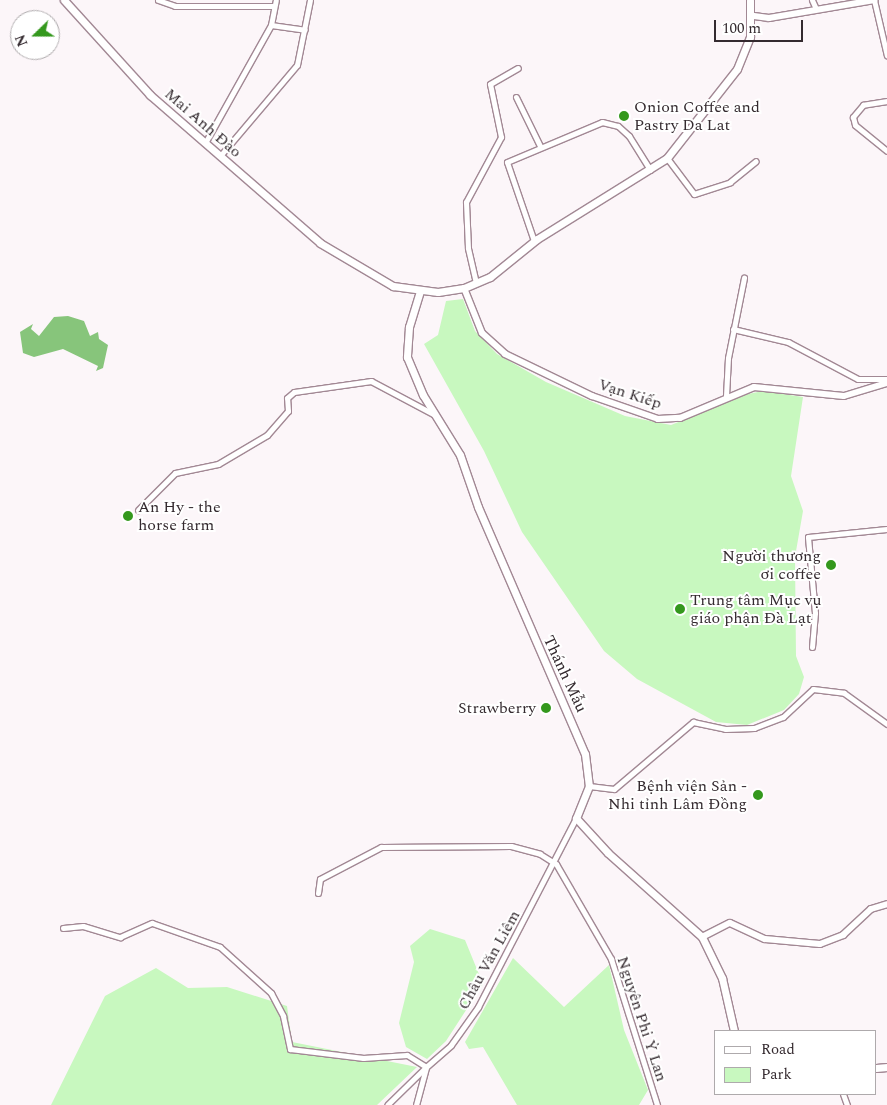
<!DOCTYPE html>
<html>
<head>
<meta charset="utf-8">
<style>
  body { margin:0 }
  #map { position:relative; width:887px; height:1105px; overflow:hidden; background:#fcf6f9; font-family:Spectral,serif }
  div>[style] { position:absolute }
  [style*='--x'] { left:calc(var(--x)*1px); top:calc(var(--y)*1px); width:calc(var(--w)*1px); rotate:calc(var(--a)*1deg) }
  .green>* { inset:0; background:#c8f8bf }
  .water>* { inset:0; background:#87c57b }
  .roads { filter:drop-shadow(1px 0 #a28894) drop-shadow(-1px 0 #a28894) drop-shadow(0 1px #a28894) drop-shadow(0 -1px #a28894) }
  .minor>* { height:5px; margin:-2.5px; padding:0 2.5px; transform-origin:2.5px; border-radius:2.5px; background:#fff }
  .tertiary>* { height:6px; margin:-3px; padding:0 3px; transform-origin:3px; border-radius:3px; background:#fff }
  .secondary>* { height:7px; margin:-3.5px; padding:0 3.5px; transform-origin:3.5px; border-radius:3.5px; background:#fff }
  .dots>* { width:14px; height:14px; translate:-50% -50%; box-sizing:border-box; border:2px solid #fff; border-radius:50% }
  span { translate:-50% -50%; white-space:nowrap; text-align:center; line-height:1.15; -webkit-text-stroke:4px #fff; paint-order:stroke }
  .poi-label { font-size:16px; color:#342a2f }
  .left { translate:0 -50%; text-align:left }
  .right { translate:-100% -50%; text-align:right }
  .street-label { font-size:16px; color:#342a2f }
  .legend { position:absolute; left:714px; top:1030px; width:162px; height:65px; box-sizing:border-box; background:#fff; border:1px solid #aeaaac; margin:0; padding:6px 9px; list-style:none; font-size:15px; color:#342a2f }
  .legend li { display:flex; align-items:center; gap:10px; height:25px }
  .legend b { width:25px; border:1px solid #aeaaac }
  .north { position:absolute; left:10px; top:10px; width:50px; height:50px; box-sizing:border-box; background:#fff; border:1px solid #aeaaac; border-radius:50%; rotate:248deg; font-size:14px; font-weight:700; line-height:20px; text-align:center; color:#342a2f }
  .north::after { content:''; display:block; margin:auto; width:18px; height:22px; background:#34981d; clip-path:polygon(50% 0,100% 100%,50% 72%,0 100%) }
  .scale { position:absolute; left:714px; top:20px; width:89px; height:22px; box-sizing:border-box; border:2px solid #342a2f; border-top:0; padding-left:6px; font-size:15px; line-height:18px; white-space:nowrap; color:#342a2f; -webkit-text-stroke:4px #fff; paint-order:stroke }
</style>
</head>
<body>
<div id="map">
  <div class="green">
    <div style="clip-path:polygon(463px 299px,475px 331px,497px 354px,546px 382px,625px 416px,671px 425px,748px 394px,763px 391px,803px 397px,791px 476px,803px 511px,795px 557px,796px 656px,804px 677px,799px 694px,784px 710px,747px 725px,716px 722px,637px 679px,604px 651px,522px 532px,484px 451px,424px 344px,438px 335px,446px 301px)"></div>
    <div style="clip-path:polygon(430px 929px,465px 940px,483px 984px,446px 1041px,427px 1059px,406px 1047px,399px 1023px,414px 962px,410px 946px)"></div>
    <div style="clip-path:polygon(513px 958px,564px 1007px,609px 965px,624px 1030px,648px 1090px,639px 1105px,517px 1105px,483px 1047px,469px 1049px,465px 1042px)"></div>
    <div style="clip-path:polygon(156px 968px,188px 988px,227px 987px,287px 1006px,292px 1042px,417px 1067px,377px 1105px,51px 1105px,105px 996px)"></div>
  </div>
  <div class="water">
    <div style="clip-path:polygon(68px 316px,84px 321px,90px 336px,98px 332px,99px 339px,108px 345px,103px 368px,96px 371px,98px 366px,63px 349px,34px 357px,23px 353px,20px 332px,33px 324px,31px 329px,39px 336px,54px 317px)"></div>
  </div>
  <div class="roads">
    <div class="minor">
      <div style="--x:158;--y:0;--w:18;--a:19"></div>
      <div style="--x:175;--y:6;--w:99;--a:0"></div>
      <div style="--x:812;--y:0;--w:10;--a:66"></div>
      <div style="--x:874;--y:0;--w:57;--a:76.9"></div>
      <div style="--x:271;--y:25;--w:34;--a:8"></div>
      <div style="--x:516;--y:97;--w:55;--a:63.9"></div>
      <div style="--x:887;--y:101;--w:24;--a:171"></div>
      <div style="--x:863;--y:105;--w:16;--a:130"></div>
      <div style="--x:853;--y:117;--w:8;--a:76"></div>
      <div style="--x:855;--y:125;--w:41;--a:39.1"></div>
      <div style="--x:205;--y:143;--w:135;--a:-60.8"></div>
      <div style="--x:271;--y:25;--w:25;--a:-79"></div>
      <div style="--x:220;--y:156;--w:119;--a:-49.8"></div>
      <div style="--x:297;--y:65;--w:66;--a:-78.7"></div>
      <div style="--x:667;--y:158;--w:45;--a:53.1"></div>
      <div style="--x:694;--y:194;--w:38;--a:-18"></div>
      <div style="--x:730;--y:182;--w:33;--a:-39"></div>
      <div style="--x:534;--y:241;--w:83;--a:-108.9"></div>
      <div style="--x:507;--y:162;--w:103;--a:-22.8"></div>
      <div style="--x:602;--y:122;--w:16;--a:14"></div>
      <div style="--x:618;--y:126;--w:15;--a:42"></div>
      <div style="--x:629;--y:136;--w:40;--a:58"></div>
      <div style="--x:476;--y:283;--w:36;--a:-103"></div>
      <div style="--x:468;--y:248;--w:46;--a:-92.5"></div>
      <div style="--x:466;--y:202;--w:74;--a:-61.7"></div>
      <div style="--x:501;--y:137;--w:54;--a:-101.7"></div>
      <div style="--x:490;--y:84;--w:32;--a:-30"></div>
      <div style="--x:733;--y:329;--w:57;--a:13.3"></div>
      <div style="--x:788;--y:342;--w:79;--a:27.9"></div>
      <div style="--x:858;--y:379;--w:29;--a:0"></div>
      <div style="--x:726;--y:396;--w:38;--a:-87"></div>
      <div style="--x:728;--y:358;--w:82;--a:-78.7"></div>
      <div style="--x:138;--y:510;--w:52;--a:-45"></div>
      <div style="--x:175;--y:473;--w:44;--a:-11.8"></div>
      <div style="--x:218;--y:464;--w:57;--a:-30.6"></div>
      <div style="--x:267;--y:435;--w:32;--a:-49"></div>
      <div style="--x:288;--y:411;--w:13;--a:-94"></div>
      <div style="--x:287;--y:398;--w:9;--a:-41"></div>
      <div style="--x:294;--y:392;--w:78;--a:-8.1"></div>
      <div style="--x:371;--y:381;--w:72;--a:28"></div>
      <div style="--x:812;--y:647;--w:34;--a:-85"></div>
      <div style="--x:815;--y:613;--w:76;--a:-95.3"></div>
      <div style="--x:808;--y:537;--w:79;--a:-5.8"></div>
      <div style="--x:589;--y:786;--w:25;--a:7"></div>
      <div style="--x:614;--y:789;--w:104;--a:-40.3"></div>
      <div style="--x:693;--y:722;--w:33;--a:12"></div>
      <div style="--x:725;--y:729;--w:29;--a:-2"></div>
      <div style="--x:754;--y:728;--w:31;--a:-21"></div>
      <div style="--x:783;--y:717;--w:41;--a:-43"></div>
      <div style="--x:813;--y:689;--w:31;--a:7"></div>
      <div style="--x:844;--y:693;--w:53;--a:35.8"></div>
      <div style="--x:318;--y:893;--w:14;--a:-82"></div>
      <div style="--x:320;--y:879;--w:69;--a:-27.7"></div>
      <div style="--x:381;--y:847;--w:130;--a:-0.4"></div>
      <div style="--x:511;--y:846;--w:30;--a:15"></div>
      <div style="--x:540;--y:854;--w:19;--a:32"></div>
      <div style="--x:556;--y:864;--w:110;--a:59.9"></div>
      <div style="--x:611;--y:959;--w:153;--a:72.5"></div>
      <div style="--x:63;--y:928;--w:20;--a:-6"></div>
      <div style="--x:83;--y:926;--w:39;--a:17"></div>
      <div style="--x:120;--y:937;--w:35;--a:-24"></div>
      <div style="--x:152;--y:923;--w:72;--a:19.4"></div>
      <div style="--x:220;--y:947;--w:69;--a:42"></div>
      <div style="--x:271;--y:993;--w:26;--a:62"></div>
      <div style="--x:283;--y:1016;--w:34;--a:78"></div>
      <div style="--x:290;--y:1049;--w:74;--a:7"></div>
      <div style="--x:363;--y:1058;--w:44;--a:-3.9"></div>
      <div style="--x:407;--y:1055;--w:22;--a:32"></div>
      <div style="--x:426;--y:1067;--w:54;--a:135.7"></div>
      <div style="--x:843;--y:1094;--w:12;--a:70"></div>
      <div style="--x:416;--y:1105;--w:39;--a:-75"></div>
      <div style="--x:426;--y:1067;--w:33;--a:-41"></div>
      <div style="--x:451;--y:1045;--w:47;--a:-54.6"></div>
      <div style="--x:478;--y:1007;--w:213;--a:-62.6"></div>
    </div>
    <div class="tertiary">
      <div style="--x:754;--y:16;--w:15;--a:8"></div>
      <div style="--x:769;--y:18;--w:107;--a:-9.7"></div>
      <div style="--x:464;--y:288;--w:48;--a:68.2"></div>
      <div style="--x:482;--y:333;--w:31;--a:42"></div>
      <div style="--x:505;--y:354;--w:97;--a:25.8"></div>
      <div style="--x:592;--y:396;--w:70;--a:19.2"></div>
      <div style="--x:658;--y:419;--w:22;--a:-3"></div>
      <div style="--x:680;--y:418;--w:80;--a:-22.7"></div>
      <div style="--x:754;--y:387;--w:90;--a:5.7"></div>
      <div style="--x:844;--y:396;--w:45;--a:-16.8"></div>
      <div style="--x:702;--y:937;--w:31;--a:-27"></div>
      <div style="--x:730;--y:923;--w:38;--a:25"></div>
      <div style="--x:765;--y:939;--w:55;--a:5.2"></div>
      <div style="--x:820;--y:944;--w:25;--a:-21"></div>
      <div style="--x:843;--y:935;--w:38;--a:-43"></div>
      <div style="--x:871;--y:909;--w:17;--a:-17"></div>
    </div>
    <div class="secondary">
      <div style="--x:64;--y:0;--w:128;--a:47.8"></div>
      <div style="--x:150;--y:95;--w:225;--a:41"></div>
      <div style="--x:320;--y:243;--w:85;--a:30.5"></div>
      <div style="--x:393;--y:286;--w:45;--a:7.6"></div>
      <div style="--x:438;--y:292;--w:26;--a:-9"></div>
      <div style="--x:464;--y:288;--w:28;--a:-23"></div>
      <div style="--x:490;--y:277;--w:60;--a:-39"></div>
      <div style="--x:537;--y:239;--w:153;--a:-31.9"></div>
      <div style="--x:667;--y:158;--w:113;--a:-51.8"></div>
      <div style="--x:737;--y:69;--w:35;--a:-68"></div>
      <div style="--x:750;--y:37;--w:37;--a:-90"></div>
      <div style="--x:420;--y:291;--w:38;--a:107"></div>
      <div style="--x:409;--y:327;--w:30;--a:94"></div>
      <div style="--x:407;--y:357;--w:41;--a:67.2"></div>
      <div style="--x:423;--y:395;--w:70;--a:58.3"></div>
      <div style="--x:460;--y:455;--w:55;--a:70.9"></div>
      <div style="--x:478;--y:507;--w:269;--a:66.6"></div>
      <div style="--x:585;--y:754;--w:32;--a:83"></div>
      <div style="--x:589;--y:786;--w:35;--a:112"></div>
      <div style="--x:576;--y:818;--w:47;--a:47.6"></div>
      <div style="--x:608;--y:853;--w:126;--a:41.8"></div>
      <div style="--x:702;--y:937;--w:46;--a:64"></div>
      <div style="--x:722;--y:978;--w:54;--a:77.2"></div>
      <div style="--x:876;--y:1068;--w:11;--a:-5"></div>
    </div>
  </div>
  <div class="dots">
    <div style="left:624px;top:116px;background:#34981d"></div>
    <div style="left:128px;top:516px;background:#34981d"></div>
    <div style="left:831px;top:565px;background:#34981d"></div>
    <div style="left:680px;top:609px;background:#34981d"></div>
    <div style="left:546px;top:708px;background:#34981d"></div>
    <div style="left:758px;top:795px;background:#34981d"></div>
  </div>
  <div class="poi-label">
    <span class="left" style="left:634px;top:116px">Onion Coffee and<br>Pastry Da Lat</span>
    <span class="left" style="left:138px;top:516px">An Hy - the<br>horse farm</span>
    <span class="right" style="left:821px;top:565px">Người thương<br>ơi coffee</span>
    <span class="left" style="left:690px;top:609px">Trung tâm Mục vụ<br>giáo phận Đà Lạt</span>
    <span class="right" style="left:536px;top:708px">Strawberry</span>
    <span class="right" style="left:747px;top:795px">Bệnh viện Sản -<br>Nhi tỉnh Lâm Đồng</span>
  </div>
  <div class="street-label">
    <span style="left:203px;top:123px;rotate:41deg">Mai Anh Đào</span>
    <span style="left:630px;top:394px;rotate:18deg">Vạn Kiếp</span>
    <span style="left:565px;top:674px;rotate:65deg">Thánh Mẫu</span>
    <span style="left:489px;top:960px;rotate:-61deg">Châu Văn Liêm</span>
    <span style="left:642px;top:1019px;rotate:72deg">Nguyên Phi Ỷ Lan</span>
  </div>
  <ul class="legend">
  <li><b style="height:6px;background:#fff"></b>Road</li>
  <li><b style="height:14px;background:#c8f8bf"></b>Park</li>
  </ul>
  <div class="north">N</div>
  <div class="scale">100 m</div>
</div>
</body>
</html>
